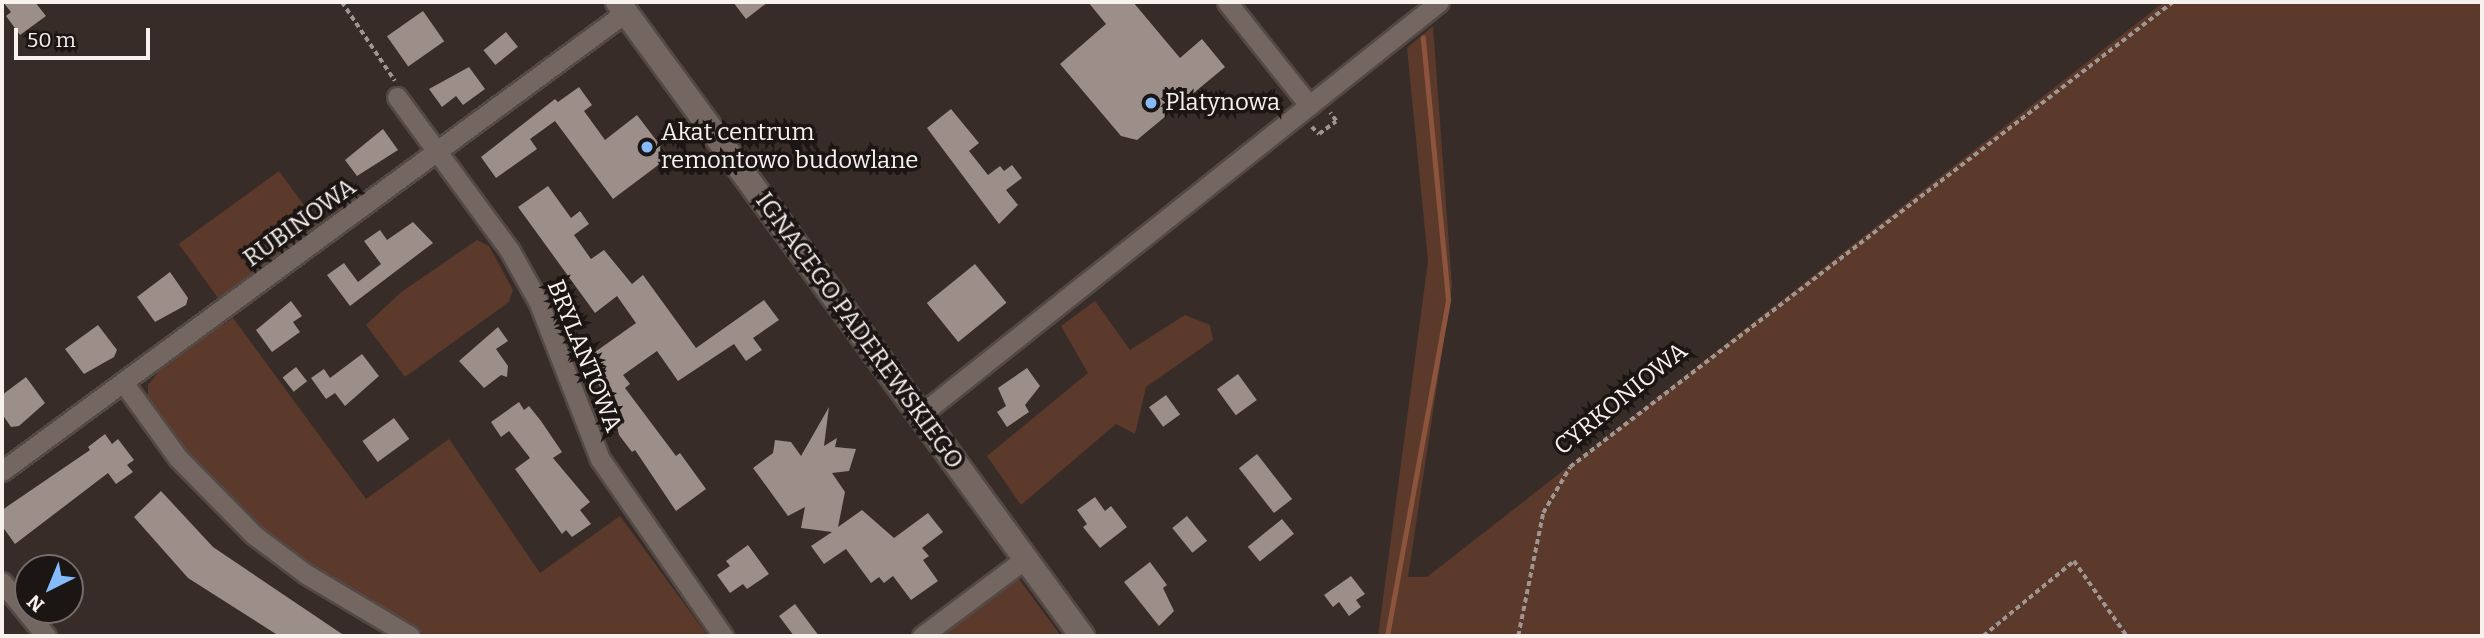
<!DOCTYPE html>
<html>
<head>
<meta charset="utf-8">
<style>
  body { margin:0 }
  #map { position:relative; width:2484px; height:638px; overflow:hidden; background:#372c27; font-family:Bitter,serif }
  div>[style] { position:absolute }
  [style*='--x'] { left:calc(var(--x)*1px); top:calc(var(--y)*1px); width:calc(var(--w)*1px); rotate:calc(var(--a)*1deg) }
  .green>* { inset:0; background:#5c3a2b; transform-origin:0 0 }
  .stream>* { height:5px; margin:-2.5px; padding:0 2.5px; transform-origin:2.5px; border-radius:2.5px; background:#8c543d }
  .building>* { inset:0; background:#9c8e89; transform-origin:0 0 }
  .path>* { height:3.5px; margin-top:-1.75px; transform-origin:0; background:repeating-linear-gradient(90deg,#9f9591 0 5px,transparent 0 8.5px) }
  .roads { filter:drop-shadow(2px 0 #534945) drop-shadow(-2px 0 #534945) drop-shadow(0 2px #534945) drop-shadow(0 -2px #534945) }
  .minor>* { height:19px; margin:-9.5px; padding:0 9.5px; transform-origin:9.5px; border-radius:9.5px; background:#746661 }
  .tertiary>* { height:24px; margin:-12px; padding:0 12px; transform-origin:12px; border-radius:12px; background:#746661 }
  .dots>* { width:19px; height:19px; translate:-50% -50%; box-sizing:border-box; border:4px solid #1b1513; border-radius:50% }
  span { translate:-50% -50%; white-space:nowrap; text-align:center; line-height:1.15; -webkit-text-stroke:7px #1b1513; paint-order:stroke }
  .poi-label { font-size:24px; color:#f9f1ee }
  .left { translate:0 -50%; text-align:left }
  .street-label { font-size:24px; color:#f9f1ee }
  .frame { position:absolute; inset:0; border:4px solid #f9f1ee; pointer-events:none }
  .north { position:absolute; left:14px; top:554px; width:70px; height:70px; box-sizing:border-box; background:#1b1513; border:2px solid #746d6b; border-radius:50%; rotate:223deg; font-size:19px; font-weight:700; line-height:28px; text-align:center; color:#f9f1ee }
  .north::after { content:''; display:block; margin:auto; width:24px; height:32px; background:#86bbfb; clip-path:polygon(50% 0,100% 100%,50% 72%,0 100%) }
  .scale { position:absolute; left:14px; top:28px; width:136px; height:32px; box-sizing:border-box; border:4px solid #f9f1ee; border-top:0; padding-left:9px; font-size:21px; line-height:24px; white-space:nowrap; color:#f9f1ee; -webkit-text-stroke:5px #1b1513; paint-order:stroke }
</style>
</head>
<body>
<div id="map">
  <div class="green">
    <div style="clip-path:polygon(2164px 2px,2482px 2px,2482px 636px,1378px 636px,1428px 261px,1407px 48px,1433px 26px,1452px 286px,1408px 577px,1427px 577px)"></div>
    <div style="left:279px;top:171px;width:69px;height:124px;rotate:54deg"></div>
    <div style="clip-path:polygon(477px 240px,489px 246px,513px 290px,509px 302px,405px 377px,366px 325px,400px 293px)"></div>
    <div style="clip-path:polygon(1095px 301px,1130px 350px,1185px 315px,1210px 325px,1213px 340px,1146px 387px,1135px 434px,1116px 424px,1021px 505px,987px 456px,1088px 373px,1061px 326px)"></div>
    <div style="clip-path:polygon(233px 318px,366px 499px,449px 439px,540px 573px,620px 516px,708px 636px,428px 636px,345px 591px,220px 496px,148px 404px,148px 385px,164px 365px)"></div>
    <div style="clip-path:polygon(1019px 579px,1061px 636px,940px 636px,1010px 581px)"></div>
  </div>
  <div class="stream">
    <div style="--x:1387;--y:636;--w:342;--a:-79.7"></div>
    <div style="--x:1448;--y:299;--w:263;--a:-95.5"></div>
  </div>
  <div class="building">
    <div style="clip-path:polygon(3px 2px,35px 2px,46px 16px,20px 35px,6px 16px,11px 12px)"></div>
    <div style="clip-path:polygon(733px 2px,768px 2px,746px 19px)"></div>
    <div style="clip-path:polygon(1088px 2px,1133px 2px,1180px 58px,1202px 39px,1225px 67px,1137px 140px,1121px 136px,1060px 64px,1106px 24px)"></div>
    <div style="left:423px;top:11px;width:37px;height:44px;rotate:55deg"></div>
    <div style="left:506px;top:32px;width:19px;height:29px;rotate:51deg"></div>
    <div style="clip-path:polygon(469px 67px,485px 89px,463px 105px,456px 96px,442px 107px,429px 89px)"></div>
    <div style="clip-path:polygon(579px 87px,592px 105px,584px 111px,605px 140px,637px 115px,669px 157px,613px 199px,555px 121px,530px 139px,537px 149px,496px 178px,481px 157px,555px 99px,558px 102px)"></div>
    <div style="clip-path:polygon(951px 109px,979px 143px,969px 151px,988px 175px,1000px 166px,1004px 171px,1012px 165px,1022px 178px,1006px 190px,1018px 205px,999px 224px,927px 128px)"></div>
    <div style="clip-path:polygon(383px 129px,398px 150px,357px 176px,345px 160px)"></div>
    <div style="clip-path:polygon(548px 186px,571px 218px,580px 211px,589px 224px,574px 235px,591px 259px,604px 250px,632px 284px,643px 275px,696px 348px,764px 300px,779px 320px,753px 338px,762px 350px,746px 361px,734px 344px,678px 381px,657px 351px,623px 375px,630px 384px,625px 388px,676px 456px,680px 453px,706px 489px,676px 511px,635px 450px,632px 452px,619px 435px,617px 426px,624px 421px,602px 391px,594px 375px,599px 372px,588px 357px,636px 323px,617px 296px,595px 313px,518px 207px)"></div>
    <div style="clip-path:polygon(413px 222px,433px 243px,350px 306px,327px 275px,344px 263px,358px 282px,381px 264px,364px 241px,380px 230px,387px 240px)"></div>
    <div style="left:975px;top:264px;width:50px;height:62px;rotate:51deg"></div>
    <div style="clip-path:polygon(170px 272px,188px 298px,186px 305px,155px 322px,137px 297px)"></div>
    <div style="clip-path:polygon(291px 301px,302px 316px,293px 322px,300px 332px,272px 352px,256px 330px)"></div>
    <div style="clip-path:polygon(98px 325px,117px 350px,114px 357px,84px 374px,65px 349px)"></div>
    <div style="clip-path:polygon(498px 327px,508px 341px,496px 349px,508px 366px,507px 377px,501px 375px,484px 388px,459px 361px)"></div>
    <div style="clip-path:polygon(362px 354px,379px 376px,345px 406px,335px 393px,326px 399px,311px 378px,324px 369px,330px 378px)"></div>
    <div style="left:296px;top:367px;width:18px;height:17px;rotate:52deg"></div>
    <div style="clip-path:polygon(1027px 368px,1040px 386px,1025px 405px,1029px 412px,1007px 427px,997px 412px,1006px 406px,998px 388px)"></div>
    <div style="left:1238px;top:374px;width:32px;height:26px;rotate:54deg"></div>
    <div style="clip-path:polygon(26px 377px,45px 403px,19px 426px,11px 427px,2px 414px,2px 395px)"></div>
    <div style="left:1166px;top:395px;width:24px;height:21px;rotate:54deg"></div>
    <div style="clip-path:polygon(519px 402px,524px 410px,529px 406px,541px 421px,562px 452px,553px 458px,590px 502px,580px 510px,591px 524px,572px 537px,566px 530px,562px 534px,515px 469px,530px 458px,509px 431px,501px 437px,491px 422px)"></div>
    <div style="clip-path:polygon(829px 407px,824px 446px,837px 438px,835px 447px,856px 449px,849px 471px,832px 473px,845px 492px,838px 527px,862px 510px,894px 538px,928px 513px,943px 532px,922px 548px,929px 556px,923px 560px,938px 581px,911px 600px,893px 576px,884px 583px,879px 577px,871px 583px,846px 549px,824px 564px,811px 546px,832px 532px,801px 528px,805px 507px,788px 516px,753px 468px,773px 453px,775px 440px,791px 442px,801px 456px)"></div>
    <div style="left:394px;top:418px;width:26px;height:39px;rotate:54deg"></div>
    <div style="clip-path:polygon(105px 434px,112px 444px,118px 439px,134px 460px,127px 465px,133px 472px,116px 484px,108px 473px,15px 544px,2px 526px,2px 510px,90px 450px,88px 447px)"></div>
    <div style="left:1257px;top:454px;width:57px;height:23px;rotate:52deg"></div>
    <div style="clip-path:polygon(161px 491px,213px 547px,345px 636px,279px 636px,188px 578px,134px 517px)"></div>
    <div style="clip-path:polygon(1095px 497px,1105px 511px,1111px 506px,1127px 527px,1100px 548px,1083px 527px,1087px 524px,1077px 510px)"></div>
    <div style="left:1187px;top:516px;width:32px;height:19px;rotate:51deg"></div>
    <div style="left:1282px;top:519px;width:19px;height:44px;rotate:51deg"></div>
    <div style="clip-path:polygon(748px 545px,769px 574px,747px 589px,743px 584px,730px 593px,717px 575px,730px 566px,726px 561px)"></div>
    <div style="clip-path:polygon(1150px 562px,1167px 585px,1163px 588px,1174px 611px,1159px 626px,1124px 582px)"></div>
    <div style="clip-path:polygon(1351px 576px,1365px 594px,1356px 600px,1361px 607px,1349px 616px,1339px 602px,1333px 607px,1324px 595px)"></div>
    <div style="clip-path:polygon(795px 604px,819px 636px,794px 636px,779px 616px)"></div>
  </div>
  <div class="path">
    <div style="--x:342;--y:2;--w:95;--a:56.1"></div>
    <div style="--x:1312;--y:127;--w:10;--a:45"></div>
    <div style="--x:1319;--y:134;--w:21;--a:-37"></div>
    <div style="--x:1336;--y:121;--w:10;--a:-127"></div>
    <div style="--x:1518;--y:636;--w:126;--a:-78.5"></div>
    <div style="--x:1543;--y:513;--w:53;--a:-59.6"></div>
    <div style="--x:1570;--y:467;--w:761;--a:-37.64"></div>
    <div style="--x:1983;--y:636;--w:118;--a:-39.5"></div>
    <div style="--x:2074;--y:561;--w:92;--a:54.8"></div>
  </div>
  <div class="roads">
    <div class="minor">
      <div style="--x:1227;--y:2;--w:132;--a:51.5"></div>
      <div style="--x:397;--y:97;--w:191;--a:53.7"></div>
      <div style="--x:510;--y:251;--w:57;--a:60.8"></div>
      <div style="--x:538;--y:301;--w:170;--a:68.6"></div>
      <div style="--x:600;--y:459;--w:216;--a:55.2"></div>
      <div style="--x:123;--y:382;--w:94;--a:54.1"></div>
      <div style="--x:178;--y:458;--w:108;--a:45.4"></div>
      <div style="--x:254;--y:535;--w:65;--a:36.9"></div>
      <div style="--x:306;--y:574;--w:121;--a:30.8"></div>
      <div style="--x:920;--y:415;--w:663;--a:-38.51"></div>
      <div style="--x:2;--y:471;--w:775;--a:-36.34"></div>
      <div style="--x:2;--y:582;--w:70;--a:50.8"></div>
      <div style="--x:922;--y:636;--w:129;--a:-36.8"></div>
    </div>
    <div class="tertiary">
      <div style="--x:618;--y:2;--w:786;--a:53.8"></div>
    </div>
  </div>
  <div class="dots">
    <div style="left:1151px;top:103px;background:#86bbfb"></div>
    <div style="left:647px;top:147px;background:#86bbfb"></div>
  </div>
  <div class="poi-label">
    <span class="left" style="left:1165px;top:103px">Platynowa</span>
    <span class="left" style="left:661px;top:147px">Akat centrum<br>remontowo budowlane</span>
  </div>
  <div class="street-label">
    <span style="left:300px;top:223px;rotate:-36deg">RUBINOWA</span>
    <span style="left:859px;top:331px;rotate:54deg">IGNACEGO PADEREWSKIEGO</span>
    <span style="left:584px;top:356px;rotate:68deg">BRYLANTOWA</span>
    <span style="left:1621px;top:399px;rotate:-39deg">CYRKONIOWA</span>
  </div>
  <div class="frame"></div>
  <div class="north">N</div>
  <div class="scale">50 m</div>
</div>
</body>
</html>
